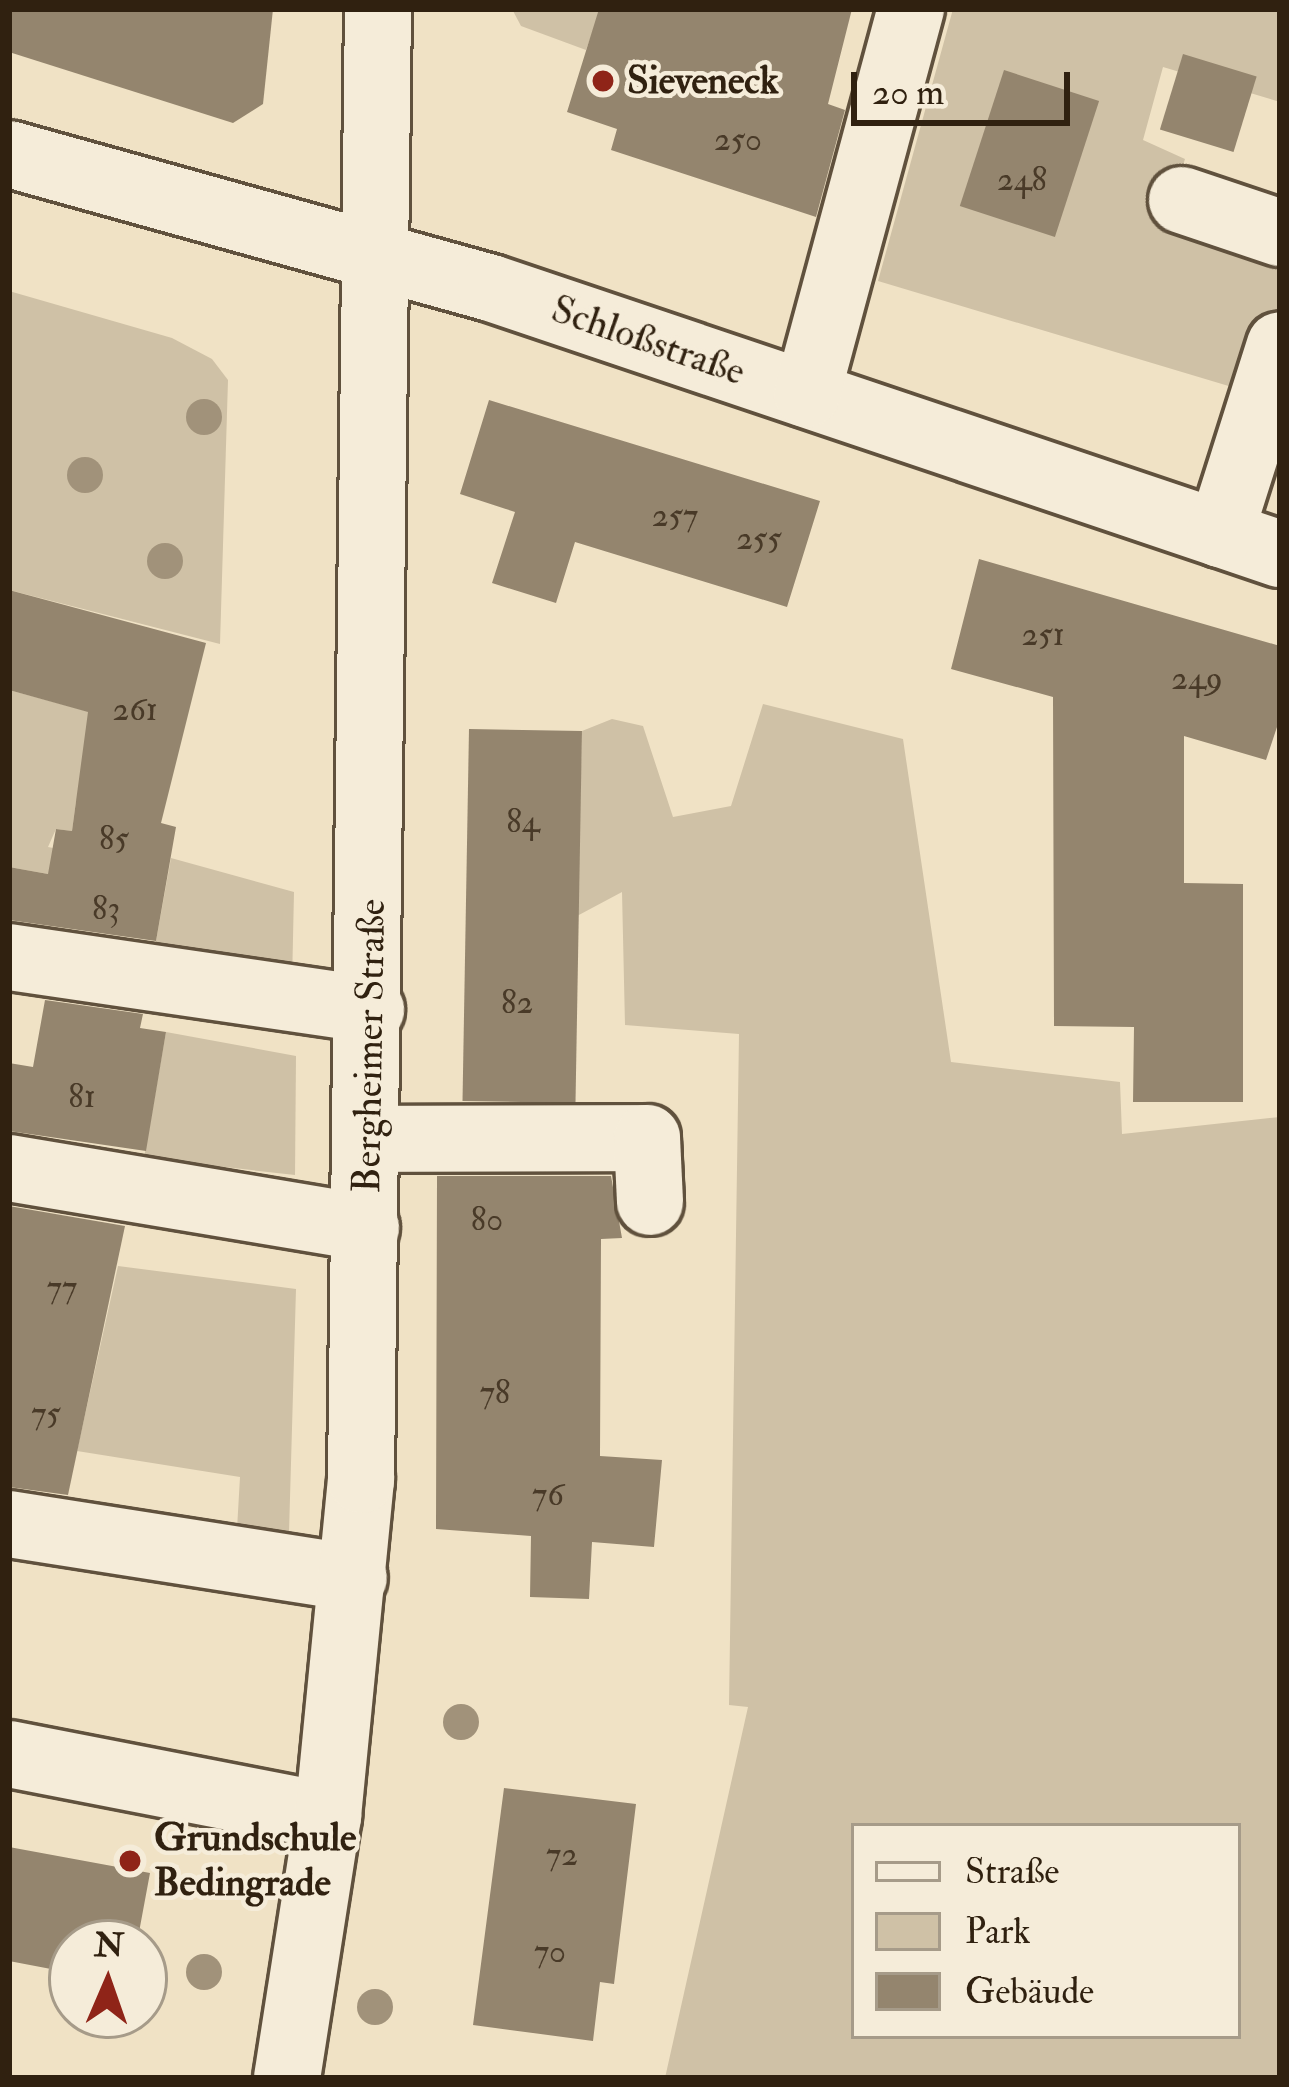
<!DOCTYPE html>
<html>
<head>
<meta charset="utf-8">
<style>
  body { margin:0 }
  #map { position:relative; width:1289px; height:2087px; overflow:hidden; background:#f0e2c5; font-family:"IM FELL Double Pica",serif }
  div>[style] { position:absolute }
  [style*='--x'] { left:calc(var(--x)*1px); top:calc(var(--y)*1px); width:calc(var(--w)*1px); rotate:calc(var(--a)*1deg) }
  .green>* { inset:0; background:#cfc1a6 }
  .building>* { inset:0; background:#94856e; transform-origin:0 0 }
  .roads { filter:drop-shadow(3px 0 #60513d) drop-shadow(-3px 0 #60513d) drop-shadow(0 3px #60513d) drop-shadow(0 -3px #60513d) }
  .minor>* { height:66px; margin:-33px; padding:0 33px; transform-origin:33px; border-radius:33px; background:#f5ecd9 }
  .trees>* { width:36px; height:36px; margin:-18px; border-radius:50%; background:#a1927a }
  .dots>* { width:33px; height:33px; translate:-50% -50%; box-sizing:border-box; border:6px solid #f5ecd9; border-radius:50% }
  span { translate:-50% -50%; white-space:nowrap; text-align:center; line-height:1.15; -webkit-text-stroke:9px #f5ecd9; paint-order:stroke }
  .number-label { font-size:33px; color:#493a28 }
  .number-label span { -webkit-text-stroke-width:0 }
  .poi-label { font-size:39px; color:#302110; font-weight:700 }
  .left { translate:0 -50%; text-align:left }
  .street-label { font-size:39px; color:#302110 }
  .frame { position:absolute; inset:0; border:12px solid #302110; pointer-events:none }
  .legend { position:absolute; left:851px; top:1823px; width:390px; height:216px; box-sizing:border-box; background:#f5ecd9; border:3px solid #a69b89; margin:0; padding:15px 21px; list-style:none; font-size:36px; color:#302110 }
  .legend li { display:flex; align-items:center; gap:24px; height:60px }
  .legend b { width:60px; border:3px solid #a69b89 }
  .north { position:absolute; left:48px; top:1919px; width:120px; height:120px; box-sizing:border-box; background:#f5ecd9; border:3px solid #a69b89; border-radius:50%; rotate:2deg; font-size:33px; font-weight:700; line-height:48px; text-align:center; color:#302110 }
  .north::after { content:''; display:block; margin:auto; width:42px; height:54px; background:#8f2418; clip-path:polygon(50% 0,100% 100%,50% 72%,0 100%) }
  .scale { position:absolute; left:851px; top:72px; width:219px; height:54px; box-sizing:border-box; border:6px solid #302110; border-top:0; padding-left:15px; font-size:36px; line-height:42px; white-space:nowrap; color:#302110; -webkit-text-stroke:9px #f5ecd9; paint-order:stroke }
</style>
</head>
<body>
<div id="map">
  <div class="green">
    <div style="clip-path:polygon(512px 9px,803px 9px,594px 28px,586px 50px,521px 26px)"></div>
    <div style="clip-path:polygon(953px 9px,1280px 9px,1280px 102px,1163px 67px,1143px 140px,1185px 159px,1164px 225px,1280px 266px,1280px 335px,1262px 396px,878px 281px)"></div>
    <div style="clip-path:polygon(9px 291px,172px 338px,212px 359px,228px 380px,220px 644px,9px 590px)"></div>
    <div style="clip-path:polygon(9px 690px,131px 723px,76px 801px,72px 831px,56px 829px,48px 847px,69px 851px,65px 877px,9px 867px)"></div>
    <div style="clip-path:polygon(evenodd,763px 704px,903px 739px,951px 1062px,1120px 1082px,1122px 1134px,1280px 1117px,1280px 2078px,665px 2078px,748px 1707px,729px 1705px,739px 1034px,625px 1025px,622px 892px,577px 916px,582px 731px,612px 719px,643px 726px,673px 817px,731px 806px,763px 704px,1238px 1826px,1238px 2036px,854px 2036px,854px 1826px,1238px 1826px)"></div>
    <div style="clip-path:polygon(171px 858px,294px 892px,292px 984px,152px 963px)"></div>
    <div style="clip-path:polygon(166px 1032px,296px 1056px,295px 1175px,144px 1158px)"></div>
    <div style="clip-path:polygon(118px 1266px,296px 1289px,289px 1533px,237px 1529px,240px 1477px,77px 1451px)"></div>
  </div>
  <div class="building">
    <div style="clip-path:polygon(9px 9px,273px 9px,263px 104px,233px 123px,9px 52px)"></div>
    <div style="clip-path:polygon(599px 9px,852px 9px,828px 104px,845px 110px,816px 217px,611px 150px,617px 129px,567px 112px)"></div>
    <div style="left:1183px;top:54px;width:77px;height:79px;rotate:17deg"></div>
    <div style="left:1004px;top:70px;width:100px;height:143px;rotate:18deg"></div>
    <div style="clip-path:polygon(489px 400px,820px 501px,787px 607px,575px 542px,556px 603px,492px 583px,515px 512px,460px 494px)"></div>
    <div style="clip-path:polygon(979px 559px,1280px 646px,1280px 718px,1266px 760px,1184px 736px,1184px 883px,1243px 884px,1243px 1102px,1133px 1102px,1134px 1027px,1054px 1026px,1053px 697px,951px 669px)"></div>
    <div style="clip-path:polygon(9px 590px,206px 643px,161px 823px,176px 827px,156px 941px,9px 920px,9px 867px,48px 874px,56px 829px,72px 831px,88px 712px,9px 690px)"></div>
    <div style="left:469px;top:729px;width:113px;height:372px;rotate:1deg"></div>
    <div style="clip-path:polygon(45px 1000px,143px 1014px,140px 1028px,166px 1032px,146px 1151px,9px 1131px,9px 1063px,33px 1067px)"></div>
    <div style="clip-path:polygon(437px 1176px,611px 1176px,622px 1238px,601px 1239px,600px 1456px,662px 1460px,654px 1547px,592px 1542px,589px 1599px,530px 1597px,531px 1536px,436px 1529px)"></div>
    <div style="clip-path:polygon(9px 1206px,125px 1226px,68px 1495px,9px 1487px)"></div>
    <div style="clip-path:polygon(504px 1788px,636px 1804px,614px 1984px,600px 1982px,593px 2041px,473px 2025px)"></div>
    <div style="clip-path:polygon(9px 1847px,150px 1873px,137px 1943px,72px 1943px,72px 1973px,9px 1961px)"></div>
  </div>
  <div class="roads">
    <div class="minor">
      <div style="--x:9;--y:154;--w:500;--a:15.54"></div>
      <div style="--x:491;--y:288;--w:833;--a:18.63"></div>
      <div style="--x:1182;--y:200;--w:103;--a:18.6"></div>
      <div style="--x:807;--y:394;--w:399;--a:-74.9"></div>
      <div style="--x:1220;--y:534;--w:198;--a:-72.4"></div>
      <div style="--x:9;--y:957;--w:366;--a:8.3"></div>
      <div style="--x:367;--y:1139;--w:280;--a:-0.2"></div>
      <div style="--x:647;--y:1138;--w:64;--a:87.3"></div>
      <div style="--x:9;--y:1168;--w:362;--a:9.5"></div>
      <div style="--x:9;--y:1524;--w:349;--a:8.9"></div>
      <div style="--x:9;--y:1754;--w:325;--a:11"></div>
      <div style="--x:287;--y:2078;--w:265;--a:-81.1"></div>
      <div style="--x:328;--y:1816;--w:338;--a:-84.4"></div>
      <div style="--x:361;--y:1480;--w:1471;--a:-89.34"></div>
    </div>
  </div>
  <div class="trees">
    <div style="left:204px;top:417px"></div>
    <div style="left:85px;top:475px"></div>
    <div style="left:165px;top:561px"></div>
    <div style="left:461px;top:1722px"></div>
    <div style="left:204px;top:1972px"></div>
    <div style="left:375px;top:2007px"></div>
  </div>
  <div class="dots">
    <div style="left:603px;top:81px;background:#8f2418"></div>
    <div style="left:130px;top:1861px;background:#8f2418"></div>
  </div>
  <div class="number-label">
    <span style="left:738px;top:140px">250</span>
    <span style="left:1022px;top:180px">248</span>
    <span style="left:675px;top:516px">257</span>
    <span style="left:759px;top:539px">255</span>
    <span style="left:1043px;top:635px">251</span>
    <span style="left:1197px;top:679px">249</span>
    <span style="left:135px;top:710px">261</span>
    <span style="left:523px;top:822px">84</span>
    <span style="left:114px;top:839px">85</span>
    <span style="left:106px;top:909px">83</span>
    <span style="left:517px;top:1003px">82</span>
    <span style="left:82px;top:1097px">81</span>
    <span style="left:487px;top:1220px">80</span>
    <span style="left:62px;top:1288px">77</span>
    <span style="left:495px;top:1393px">78</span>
    <span style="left:46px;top:1414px">75</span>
    <span style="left:548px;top:1495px">76</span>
    <span style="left:562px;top:1855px">72</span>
    <span style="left:550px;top:1952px">70</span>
  </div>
  <div class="poi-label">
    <span class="left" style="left:627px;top:81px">Sieveneck</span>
    <span class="left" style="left:154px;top:1861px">Grundschule<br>Bedingrade</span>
  </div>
  <div class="street-label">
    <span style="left:648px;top:341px;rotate:19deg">Schloßstraße</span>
    <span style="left:370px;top:1046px;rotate:-89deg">Bergheimer Straße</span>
  </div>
  <div class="frame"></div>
  <ul class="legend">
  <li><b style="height:15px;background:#f5ecd9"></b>Straße</li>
  <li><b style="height:33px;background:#cfc1a6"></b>Park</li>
  <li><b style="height:33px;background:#94856e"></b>Gebäude</li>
  </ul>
  <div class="north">N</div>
  <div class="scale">20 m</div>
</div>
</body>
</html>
